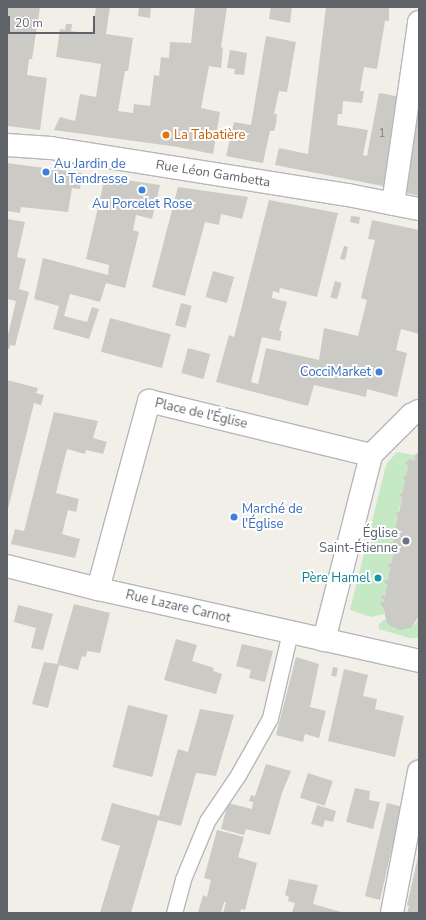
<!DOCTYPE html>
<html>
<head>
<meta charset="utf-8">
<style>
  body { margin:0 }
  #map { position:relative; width:426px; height:920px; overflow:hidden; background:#f1efe8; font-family:"Nunito Sans",sans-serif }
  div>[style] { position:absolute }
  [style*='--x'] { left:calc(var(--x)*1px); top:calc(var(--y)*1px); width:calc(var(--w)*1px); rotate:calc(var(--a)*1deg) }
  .green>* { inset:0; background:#c5e8c5 }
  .building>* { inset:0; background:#cccac5; transform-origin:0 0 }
  .roads { filter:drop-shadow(1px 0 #b5b8bc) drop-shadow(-1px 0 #b5b8bc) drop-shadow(0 1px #b5b8bc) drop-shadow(0 -1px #b5b8bc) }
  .service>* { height:15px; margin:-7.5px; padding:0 7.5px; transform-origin:7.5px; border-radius:7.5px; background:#fff }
  .pedestrian>* { height:22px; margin:-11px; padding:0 11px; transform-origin:11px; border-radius:11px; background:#fff }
  .minor>* { height:22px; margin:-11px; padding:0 11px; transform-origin:11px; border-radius:11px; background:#fff }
  .tertiary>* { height:22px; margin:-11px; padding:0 11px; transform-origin:11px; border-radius:11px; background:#fff }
  .dots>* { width:11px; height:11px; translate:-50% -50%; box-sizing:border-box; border:2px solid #fff; border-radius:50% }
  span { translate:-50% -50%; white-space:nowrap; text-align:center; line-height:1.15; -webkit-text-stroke:4px #fff; paint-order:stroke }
  .number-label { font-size:11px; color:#7a7d7f }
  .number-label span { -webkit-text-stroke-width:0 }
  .food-label { font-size:13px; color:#c56008 }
  .left { translate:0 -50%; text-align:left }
  .shop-label { font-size:13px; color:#366cbe }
  .right { translate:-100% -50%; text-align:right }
  .street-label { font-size:13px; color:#5f6368 }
  .worship-label { font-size:13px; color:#5b616d }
  .culture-label { font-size:13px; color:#0d838f }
  .frame { position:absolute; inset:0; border:8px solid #5f6368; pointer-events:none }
  .scale { position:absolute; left:8px; top:16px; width:87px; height:18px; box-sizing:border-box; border:2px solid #5f6368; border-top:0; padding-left:5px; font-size:12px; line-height:14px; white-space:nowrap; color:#5f6368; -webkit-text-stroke:3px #fff; paint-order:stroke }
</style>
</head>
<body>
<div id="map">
  <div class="green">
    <div style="clip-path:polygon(397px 452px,415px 455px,414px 462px,406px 462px,406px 464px,408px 465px,406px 476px,404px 476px,403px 479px,405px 480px,402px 494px,400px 494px,399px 496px,402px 497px,398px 512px,396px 515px,398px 515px,395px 531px,392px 531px,392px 533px,395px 534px,391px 548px,389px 548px,388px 550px,394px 552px,391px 564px,388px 564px,387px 566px,390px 567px,388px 580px,385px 580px,384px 583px,387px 584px,385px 596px,382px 595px,381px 598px,384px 599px,384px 602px,381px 601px,380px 604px,384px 609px,384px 614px,371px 617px,350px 610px,385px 469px,388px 462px)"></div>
    <div style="clip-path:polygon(419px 617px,419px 638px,410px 638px,379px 629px,379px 624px,385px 619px,395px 629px,407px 629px,416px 623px)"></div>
  </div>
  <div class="building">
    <div style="clip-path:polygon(7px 7px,40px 7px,32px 59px,29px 59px,27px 75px,47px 78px,40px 130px,7px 126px)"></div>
    <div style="clip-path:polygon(96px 7px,110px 7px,106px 34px,133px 38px,128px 71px,125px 71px,118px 111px,133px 113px,134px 104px,150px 106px,154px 75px,159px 76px,161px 57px,169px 58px,170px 42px,191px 43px,195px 7px,227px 7px,221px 47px,223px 48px,221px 68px,209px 66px,201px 108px,220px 112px,213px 154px,178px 147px,54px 130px,60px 117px,75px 121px,80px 94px,96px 97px,101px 64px,56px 57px,60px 29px,65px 30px,66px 24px,72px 24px,71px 31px,92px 34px)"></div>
    <div style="clip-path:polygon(139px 7px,151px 7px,150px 18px,138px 16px)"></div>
    <div style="clip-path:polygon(271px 7px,292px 7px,290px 23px,269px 19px)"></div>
    <div style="clip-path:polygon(326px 7px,389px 7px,389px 21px,385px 21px,377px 69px,364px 67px,360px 91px,364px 91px,362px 103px,343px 101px,342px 114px,338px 114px,337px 125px,368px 130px,363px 155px,367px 156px,379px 93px,401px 97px,388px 187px,275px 165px,279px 148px,308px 154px)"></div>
    <div style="clip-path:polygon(266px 36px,296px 42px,287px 92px,279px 91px,274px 114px,277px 114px,276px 124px,274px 131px,270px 131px,263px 163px,226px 156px,234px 122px,251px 125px)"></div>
    <div style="clip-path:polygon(230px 50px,247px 53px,244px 75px,234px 74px,235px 69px,227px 68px)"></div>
    <div style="clip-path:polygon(419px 80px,419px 196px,403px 192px)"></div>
    <div style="clip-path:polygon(7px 163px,82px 173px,80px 189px,72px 188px,68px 212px,21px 207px,20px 213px,7px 211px)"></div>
    <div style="clip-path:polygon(105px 177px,160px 185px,152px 219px,136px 215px,133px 230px,139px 232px,125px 288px,106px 283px,100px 302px,70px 294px,64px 316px,87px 322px,92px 307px,99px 309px,89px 339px,53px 329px,59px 306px,34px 299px,43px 258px,108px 275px,109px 265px,86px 259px)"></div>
    <div style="clip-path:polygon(178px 187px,248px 197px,242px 219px,221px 214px,219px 225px,205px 222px,185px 296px,152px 287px)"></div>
    <div style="clip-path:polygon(269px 200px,338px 213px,317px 297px,280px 288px,279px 293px,273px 291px,272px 298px,287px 302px,279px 331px,282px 331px,280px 341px,262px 337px,251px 382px,258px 384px,266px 348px,319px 360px,324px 328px,358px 336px,367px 300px,361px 298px,375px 240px,368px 239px,372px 220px,419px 230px,419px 334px,401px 329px,396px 350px,407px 353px,397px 397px,367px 389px,366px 397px,314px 385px,308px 406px,216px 382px,229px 335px,234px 337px)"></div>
    <div style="clip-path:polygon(351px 216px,360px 217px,359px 224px,350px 222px)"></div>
    <div style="clip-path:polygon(7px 219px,25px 222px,17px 257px,26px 259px,19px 289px,29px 292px,15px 346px,10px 345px,9px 349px,7px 349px,7px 339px,16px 301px,7px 299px)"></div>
    <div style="clip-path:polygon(344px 246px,348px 247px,345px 260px,340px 259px)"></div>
    <div style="left:213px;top:271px;width:22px;height:27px;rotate:16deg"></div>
    <div style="left:335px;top:281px;width:7px;height:17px;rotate:16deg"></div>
    <div style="left:181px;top:303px;width:11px;height:23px;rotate:15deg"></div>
    <div style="left:110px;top:318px;width:63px;height:35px;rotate:15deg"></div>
    <div style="left:188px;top:348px;width:23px;height:26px;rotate:15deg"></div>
    <div style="clip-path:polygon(7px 380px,38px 388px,36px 393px,44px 395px,41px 405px,34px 403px,8px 509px)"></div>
    <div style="clip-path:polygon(54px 412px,98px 421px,93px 438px,107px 442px,103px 454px,86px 450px,85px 454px,67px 449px,56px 493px,79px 499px,76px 512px,68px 510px,62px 534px,80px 539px,75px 558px,11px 544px,15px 529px,24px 531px)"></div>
    <div style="clip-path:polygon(419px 452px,419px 616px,411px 628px,400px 630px,392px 627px,387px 623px,385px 616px,384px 609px,380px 604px,381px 601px,384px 602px,384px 599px,381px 599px,382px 595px,385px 596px,387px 584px,384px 583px,385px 580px,388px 580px,390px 567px,387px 567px,388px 564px,391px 564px,394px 552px,388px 551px,389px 548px,391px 548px,395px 534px,392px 533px,392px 530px,395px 531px,398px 515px,396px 515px,397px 512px,399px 512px,402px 497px,399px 496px,400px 494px,402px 494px,405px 480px,403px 479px,404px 476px,406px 476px,408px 465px,405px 464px,409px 459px,413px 460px,414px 462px,415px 455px)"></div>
    <div style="clip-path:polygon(74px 604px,110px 613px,100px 653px,87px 651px,86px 657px,82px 656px,78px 670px,59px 665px,48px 708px,32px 704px,44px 662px,57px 664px)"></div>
    <div style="clip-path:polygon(18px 605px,53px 614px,43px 650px,31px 648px,36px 628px,14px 622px)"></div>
    <div style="clip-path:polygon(176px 639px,197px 645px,192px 661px,214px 668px,213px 671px,222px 674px,216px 694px,164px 680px)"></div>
    <div style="clip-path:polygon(242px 644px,273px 651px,265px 682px,249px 678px,251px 670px,236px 666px)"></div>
    <div style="clip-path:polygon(296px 657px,319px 664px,310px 707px,326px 711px,319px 738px,305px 734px,303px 742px,276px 735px)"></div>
    <div style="left:333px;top:667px;width:5px;height:9px;rotate:11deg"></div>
    <div style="clip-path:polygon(344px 669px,368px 675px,363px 696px,377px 699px,375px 709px,404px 716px,395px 757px,328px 741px)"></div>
    <div style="left:128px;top:705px;width:41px;height:64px;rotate:14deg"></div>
    <div style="clip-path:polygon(200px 709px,234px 715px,216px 776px,196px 773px,181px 826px,158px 820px,131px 913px,100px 913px,120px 846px,101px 840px,112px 803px,159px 816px,178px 749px,188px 752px)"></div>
    <div style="clip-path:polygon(266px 764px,291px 771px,282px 793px,270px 835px,246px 829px,244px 835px,221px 829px,228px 803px,252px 809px,253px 802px,249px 801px,251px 795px,255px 796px)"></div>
    <div style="left:308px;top:773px;width:26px;height:26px;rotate:18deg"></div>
    <div style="clip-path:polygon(355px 788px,370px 791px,369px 800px,380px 802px,373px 829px,346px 822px)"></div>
    <div style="clip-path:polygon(387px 803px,407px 808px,398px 844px,393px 843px,380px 900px,365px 896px)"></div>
    <div style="clip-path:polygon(317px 805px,336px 811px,333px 822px,325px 820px,323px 827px,311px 824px)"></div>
    <div style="clip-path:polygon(217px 830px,244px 837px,238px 857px,257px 863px,245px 910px,241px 909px,240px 913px,223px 913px,226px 902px,224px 902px,221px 913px,198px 913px,203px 895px,207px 897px,211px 880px,204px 878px)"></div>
    <div style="clip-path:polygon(418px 857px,419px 913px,407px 913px,409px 906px,407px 905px)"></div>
    <div style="clip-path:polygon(289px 879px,318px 885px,313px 904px,345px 913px,292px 913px,295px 903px,288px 901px,289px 897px,285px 895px)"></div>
  </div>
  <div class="roads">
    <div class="service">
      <div style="--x:174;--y:913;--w:35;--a:-75"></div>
      <div style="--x:183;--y:879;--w:63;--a:-67.5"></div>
      <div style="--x:207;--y:821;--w:55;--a:-56"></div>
      <div style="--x:238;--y:775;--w:65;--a:-60.7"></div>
      <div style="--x:270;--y:718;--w:88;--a:-76.9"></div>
    </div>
    <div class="pedestrian">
      <div style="--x:393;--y:204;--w:182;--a:-81.8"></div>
    </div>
    <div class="minor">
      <div style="--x:419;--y:24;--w:2;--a:-90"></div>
      <div style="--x:7;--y:145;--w:44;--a:3.9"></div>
      <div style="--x:51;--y:148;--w:301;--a:9"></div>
      <div style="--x:348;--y:195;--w:72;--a:11.2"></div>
      <div style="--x:98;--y:589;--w:195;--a:-74.8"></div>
      <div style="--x:149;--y:401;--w:228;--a:13.7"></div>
      <div style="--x:371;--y:455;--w:57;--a:-45"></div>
      <div style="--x:411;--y:415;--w:9;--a:-27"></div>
      <div style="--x:324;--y:640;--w:191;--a:-75.7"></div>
      <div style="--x:392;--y:913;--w:144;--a:-79.2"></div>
    </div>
    <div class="tertiary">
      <div style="--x:7;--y:566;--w:94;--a:14.2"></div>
      <div style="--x:98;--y:589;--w:329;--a:12.6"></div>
    </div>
  </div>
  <div class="dots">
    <div style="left:166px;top:135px;background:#e8710a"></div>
    <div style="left:46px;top:172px;background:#3f7fe0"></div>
    <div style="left:142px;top:190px;background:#3f7fe0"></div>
    <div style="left:379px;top:372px;background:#3f7fe0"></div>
    <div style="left:234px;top:517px;background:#3f7fe0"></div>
    <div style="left:406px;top:541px;background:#6b7280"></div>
    <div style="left:378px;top:578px;background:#0f9aa8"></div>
  </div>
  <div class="number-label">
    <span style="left:382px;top:134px">1</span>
  </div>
  <div class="food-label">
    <span class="left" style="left:174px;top:135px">La Tabatière</span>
  </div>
  <div class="shop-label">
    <span class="left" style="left:54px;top:172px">Au Jardin de<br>la Tendresse</span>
    <span style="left:142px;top:204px">Au Porcelet Rose</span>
    <span class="right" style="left:371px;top:372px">CocciMarket</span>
    <span class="left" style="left:242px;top:517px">Marché de<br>l'Église</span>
  </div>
  <div class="street-label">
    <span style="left:213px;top:174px;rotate:9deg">Rue Léon Gambetta</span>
    <span style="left:201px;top:414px;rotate:13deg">Place de l'Église</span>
    <span style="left:178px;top:607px;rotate:13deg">Rue Lazare Carnot</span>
  </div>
  <div class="worship-label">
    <span class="right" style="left:398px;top:541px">Église<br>Saint-Étienne</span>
  </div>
  <div class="culture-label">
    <span class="right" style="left:370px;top:578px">Père Hamel</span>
  </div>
  <div class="frame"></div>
  <div class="scale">20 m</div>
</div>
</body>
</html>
